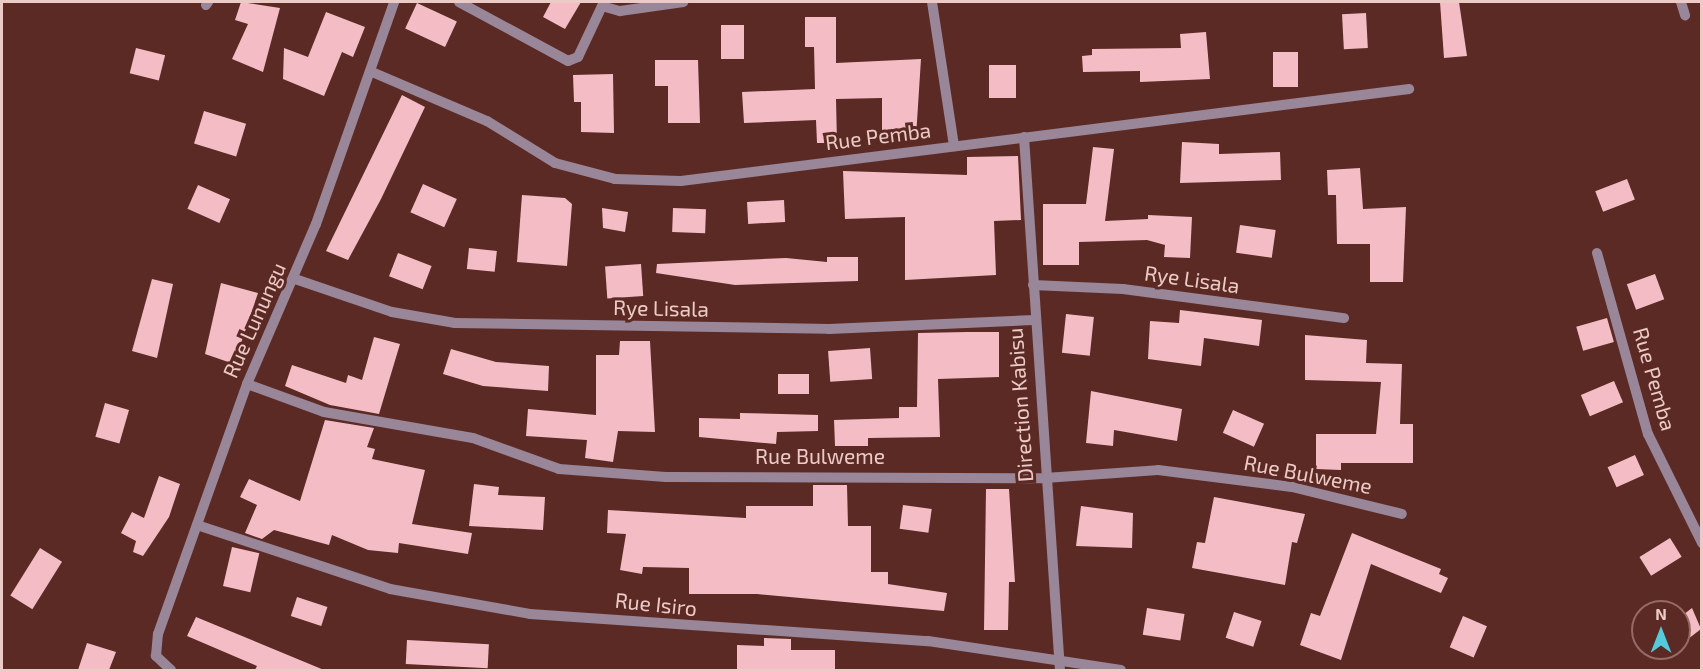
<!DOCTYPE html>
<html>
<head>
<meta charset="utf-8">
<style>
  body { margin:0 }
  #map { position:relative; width:1703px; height:672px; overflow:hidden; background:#5c2a24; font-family:"Exo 2",sans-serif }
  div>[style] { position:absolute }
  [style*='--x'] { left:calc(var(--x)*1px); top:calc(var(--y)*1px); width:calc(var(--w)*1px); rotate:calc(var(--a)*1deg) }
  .building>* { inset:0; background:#f4bdc6; transform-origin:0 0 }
  .minor>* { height:10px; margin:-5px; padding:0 5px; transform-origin:5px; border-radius:5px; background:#998698 }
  span { translate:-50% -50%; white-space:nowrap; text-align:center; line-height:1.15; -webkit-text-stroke:6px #5c2a24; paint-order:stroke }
  .street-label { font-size:21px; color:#eccbc7 }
  .frame { position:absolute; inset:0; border:3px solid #eccbc7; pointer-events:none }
  .north { position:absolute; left:1631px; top:600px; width:60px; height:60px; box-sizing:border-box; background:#5c2a24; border:2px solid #966a65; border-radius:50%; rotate:0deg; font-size:16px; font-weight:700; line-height:24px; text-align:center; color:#eccbc7 }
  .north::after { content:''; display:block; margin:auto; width:21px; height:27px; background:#53cbdb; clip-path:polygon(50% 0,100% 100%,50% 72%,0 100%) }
</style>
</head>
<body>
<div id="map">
  <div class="building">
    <div style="clip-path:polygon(241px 2px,280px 8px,263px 72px,232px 59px,248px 24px,235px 20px)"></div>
    <div style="clip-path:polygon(551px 2px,581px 2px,565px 29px,543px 17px)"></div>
    <div style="clip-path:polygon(1440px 2px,1459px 2px,1467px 56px,1444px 58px)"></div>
    <div style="left:417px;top:3px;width:44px;height:28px;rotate:25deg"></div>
    <div style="clip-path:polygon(326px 12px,365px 27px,353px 57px,342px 52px,324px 96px,283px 79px,284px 48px,308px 57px)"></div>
    <div style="left:1366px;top:13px;width:35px;height:24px;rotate:87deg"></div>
    <div style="clip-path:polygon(805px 17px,836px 17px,836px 63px,921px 59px,916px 137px,882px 137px,882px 98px,836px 99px,837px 143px,817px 143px,816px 120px,744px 123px,742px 92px,815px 89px,814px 47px,805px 47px)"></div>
    <div style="left:721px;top:25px;width:23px;height:34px"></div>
    <div style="clip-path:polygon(1206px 32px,1210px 79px,1140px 82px,1140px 71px,1083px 72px,1082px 56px,1092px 55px,1092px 49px,1181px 48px,1180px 34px)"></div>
    <div style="left:136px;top:48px;width:30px;height:26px;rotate:14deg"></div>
    <div style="left:1298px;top:52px;width:35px;height:25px;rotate:90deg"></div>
    <div style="clip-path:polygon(655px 60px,698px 60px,700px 123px,668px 123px,668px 86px,655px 86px)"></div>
    <div style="left:1016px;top:65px;width:33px;height:27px;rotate:90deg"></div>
    <div style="clip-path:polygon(613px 74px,614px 133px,581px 132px,581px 102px,574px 102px,573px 75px)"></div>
    <div style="clip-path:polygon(402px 95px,425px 107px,381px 199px,348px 260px,326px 251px)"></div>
    <div style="left:204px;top:111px;width:44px;height:34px;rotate:17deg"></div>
    <div style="clip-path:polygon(1182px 142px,1219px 144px,1219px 154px,1280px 152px,1281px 180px,1180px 183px)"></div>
    <div style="clip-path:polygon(1093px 147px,1114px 149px,1105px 221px,1148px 219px,1148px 215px,1192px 217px,1190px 258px,1164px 257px,1165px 245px,1147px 240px,1079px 242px,1079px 265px,1043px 265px,1043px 204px,1086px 204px)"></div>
    <div style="clip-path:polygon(1018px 156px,1021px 220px,994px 221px,996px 275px,905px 280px,905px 217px,845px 219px,843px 171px,967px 175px,967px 157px)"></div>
    <div style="clip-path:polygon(1360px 168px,1363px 209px,1406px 207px,1403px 282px,1370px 282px,1370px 244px,1337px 244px,1336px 195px,1328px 195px,1327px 170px)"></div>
    <div style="left:1627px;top:179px;width:22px;height:34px;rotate:69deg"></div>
    <div style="left:423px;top:184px;width:37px;height:31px;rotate:24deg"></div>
    <div style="left:198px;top:185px;width:35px;height:26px;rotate:24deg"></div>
    <div style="clip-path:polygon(522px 195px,565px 198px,572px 204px,567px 266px,517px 262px)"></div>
    <div style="left:784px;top:200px;width:22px;height:37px;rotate:87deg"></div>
    <div style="clip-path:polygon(602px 208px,628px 212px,625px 232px,603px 228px)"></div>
    <div style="left:673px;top:208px;width:33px;height:24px;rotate:2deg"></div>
    <div style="left:1240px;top:225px;width:36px;height:28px;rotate:8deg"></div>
    <div style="left:469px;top:248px;width:28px;height:21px;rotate:6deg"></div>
    <div style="left:398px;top:253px;width:36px;height:25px;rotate:21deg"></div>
    <div style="clip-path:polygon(827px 257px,858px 257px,858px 281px,735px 285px,656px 273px,657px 264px,786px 258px,827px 262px)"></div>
    <div style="left:641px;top:264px;width:32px;height:36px;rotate:86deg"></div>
    <div style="left:1655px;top:274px;width:27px;height:30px;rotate:70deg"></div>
    <div style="clip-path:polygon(152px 279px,173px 284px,157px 358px,132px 351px)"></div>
    <div style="clip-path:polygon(221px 283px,258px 293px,234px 364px,205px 354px)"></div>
    <div style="clip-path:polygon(1180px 310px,1262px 320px,1259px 346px,1204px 338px,1201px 366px,1148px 359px,1150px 321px,1179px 323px)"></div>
    <div style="left:1066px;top:314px;width:28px;height:39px;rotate:6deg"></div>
    <div style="left:1607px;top:318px;width:25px;height:32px;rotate:74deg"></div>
    <div style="clip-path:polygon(967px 332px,999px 332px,999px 377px,938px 379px,940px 437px,868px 438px,868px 446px,835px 446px,834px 420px,899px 418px,899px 407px,917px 407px,918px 333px)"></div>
    <div style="clip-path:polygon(1305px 335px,1367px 340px,1366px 363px,1402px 364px,1400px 424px,1413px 424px,1413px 463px,1341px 463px,1341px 470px,1316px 469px,1316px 434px,1376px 434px,1381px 382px,1305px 380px)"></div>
    <div style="clip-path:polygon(374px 337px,400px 344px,379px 414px,330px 405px,285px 386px,292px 365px,346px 383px,348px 375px,362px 380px)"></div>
    <div style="clip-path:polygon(620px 341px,650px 341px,655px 432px,618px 431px,613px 462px,585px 458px,587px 440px,526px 436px,528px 409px,596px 415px,596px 355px,619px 355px)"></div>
    <div style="left:870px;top:348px;width:31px;height:42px;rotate:86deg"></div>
    <div style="clip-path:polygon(451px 349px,496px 362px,549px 366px,548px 391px,483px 386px,443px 374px)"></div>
    <div style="left:809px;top:374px;width:20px;height:31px;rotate:90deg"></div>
    <div style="left:1614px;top:381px;width:23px;height:36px;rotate:67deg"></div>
    <div style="clip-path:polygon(1091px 391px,1182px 409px,1177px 441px,1114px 430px,1113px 446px,1086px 443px)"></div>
    <div style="left:105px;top:403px;width:25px;height:35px;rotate:16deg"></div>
    <div style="left:1233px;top:410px;width:34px;height:25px;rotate:24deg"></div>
    <div style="clip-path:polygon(740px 413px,818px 415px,818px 431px,777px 432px,776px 444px,699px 437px,699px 418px,740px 419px)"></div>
    <div style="clip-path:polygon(325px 420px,374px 428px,367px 447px,375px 449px,372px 459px,425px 470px,412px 524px,472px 533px,468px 554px,399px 543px,398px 553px,368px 550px,332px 535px,329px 545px,274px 530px,262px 539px,245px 533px,257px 505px,240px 497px,249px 479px,300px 501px)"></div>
    <div style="left:1635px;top:455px;width:22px;height:30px;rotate:66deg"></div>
    <div style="clip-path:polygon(159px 476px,180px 484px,169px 517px,143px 556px,133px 552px,136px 541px,121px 533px,132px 512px,144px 518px)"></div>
    <div style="clip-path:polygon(474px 484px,499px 487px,498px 495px,545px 497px,543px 530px,469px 526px)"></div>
    <div style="clip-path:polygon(813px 485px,847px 485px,848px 526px,871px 526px,871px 572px,888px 572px,888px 584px,947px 593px,944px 611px,757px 594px,689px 594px,689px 568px,643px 567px,642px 574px,620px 570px,626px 534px,607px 533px,608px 510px,746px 518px,746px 506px,813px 506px)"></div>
    <div style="clip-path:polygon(986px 489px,1009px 489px,1015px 582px,1009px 582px,1008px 630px,984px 630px)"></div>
    <div style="clip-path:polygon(1214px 497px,1305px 514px,1297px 543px,1292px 542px,1285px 585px,1192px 568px,1197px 542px,1205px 543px)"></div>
    <div style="left:903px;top:505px;width:29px;height:24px;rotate:8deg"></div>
    <div style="clip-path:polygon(1081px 506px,1133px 513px,1132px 548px,1076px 546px)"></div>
    <div style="clip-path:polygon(1352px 533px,1441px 569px,1439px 574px,1448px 578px,1441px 593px,1371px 564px,1341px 660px,1300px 645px,1311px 613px,1320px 616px)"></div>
    <div style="left:1670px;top:538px;width:22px;height:36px;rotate:58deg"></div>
    <div style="left:232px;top:547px;width:28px;height:40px;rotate:13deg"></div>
    <div style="left:40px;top:548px;width:26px;height:56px;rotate:32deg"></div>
    <div style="left:297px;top:597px;width:32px;height:20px;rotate:18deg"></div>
    <div style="left:1147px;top:608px;width:38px;height:27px;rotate:9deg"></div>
    <div style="clip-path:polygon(1692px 608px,1701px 629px,1679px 646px,1679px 618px)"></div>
    <div style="left:1234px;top:612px;width:29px;height:27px;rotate:18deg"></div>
    <div style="left:1463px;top:616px;width:26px;height:34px;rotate:23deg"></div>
    <div style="clip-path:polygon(196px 617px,324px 670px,255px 670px,257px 666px,187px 636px)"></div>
    <div style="clip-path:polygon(764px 638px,791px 639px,791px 650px,835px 650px,835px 670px,737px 670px,737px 645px,764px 646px)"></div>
    <div style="left:407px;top:640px;width:82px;height:24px;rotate:3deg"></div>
    <div style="clip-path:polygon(87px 643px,116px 652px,109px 670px,78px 670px)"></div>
  </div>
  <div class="minor">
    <div style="--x:459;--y:2;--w:124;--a:28.4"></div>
    <div style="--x:568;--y:61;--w:11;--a:-22"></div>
    <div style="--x:578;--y:57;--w:56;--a:-64.8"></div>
    <div style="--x:602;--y:6;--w:19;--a:16"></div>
    <div style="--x:620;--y:11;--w:64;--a:-8.1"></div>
    <div style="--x:932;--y:2;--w:146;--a:81.3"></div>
    <div style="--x:1681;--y:2;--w:14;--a:73"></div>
    <div style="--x:206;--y:5;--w:4;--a:-56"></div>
    <div style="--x:372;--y:72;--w:125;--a:23.1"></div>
    <div style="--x:487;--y:121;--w:80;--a:31.7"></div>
    <div style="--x:555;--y:163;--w:62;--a:14.9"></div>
    <div style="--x:615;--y:179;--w:66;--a:1.7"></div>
    <div style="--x:681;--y:181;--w:734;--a:-7.2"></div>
    <div style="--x:1024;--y:137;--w:534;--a:86.14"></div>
    <div style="--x:1597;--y:253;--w:188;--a:74.3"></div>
    <div style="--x:1648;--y:434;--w:122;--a:63.6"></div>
    <div style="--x:295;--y:279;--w:102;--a:18.8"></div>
    <div style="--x:392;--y:312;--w:64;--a:9.9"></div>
    <div style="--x:455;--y:323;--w:374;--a:0.9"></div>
    <div style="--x:829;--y:329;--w:205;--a:-2.5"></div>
    <div style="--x:1033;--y:285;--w:90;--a:2.5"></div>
    <div style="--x:1123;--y:289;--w:223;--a:7.5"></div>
    <div style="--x:247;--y:384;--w:82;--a:20"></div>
    <div style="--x:324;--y:412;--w:151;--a:9.9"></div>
    <div style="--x:473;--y:438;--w:91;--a:19.8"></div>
    <div style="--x:559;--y:469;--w:107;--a:4.3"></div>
    <div style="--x:666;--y:477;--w:379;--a:0.2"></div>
    <div style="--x:1045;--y:478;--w:113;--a:-4"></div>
    <div style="--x:1158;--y:470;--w:135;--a:7.2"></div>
    <div style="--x:1292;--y:487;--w:113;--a:13.8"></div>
    <div style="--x:197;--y:525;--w:203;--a:18.3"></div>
    <div style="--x:390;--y:589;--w:142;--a:10.1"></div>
    <div style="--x:530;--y:614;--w:399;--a:3.9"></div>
    <div style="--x:928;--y:641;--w:195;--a:8.5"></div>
    <div style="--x:171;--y:670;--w:21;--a:-137"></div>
    <div style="--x:156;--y:656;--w:22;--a:-85"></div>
    <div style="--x:158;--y:634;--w:265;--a:-70.4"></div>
    <div style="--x:247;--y:384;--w:174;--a:-66.7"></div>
    <div style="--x:316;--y:224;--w:235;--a:-70.6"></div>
  </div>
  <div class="street-label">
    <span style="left:878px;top:136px;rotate:-7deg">Rue Pemba</span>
    <span style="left:1192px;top:279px;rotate:8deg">Rye Lisala</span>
    <span style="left:661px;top:308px;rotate:1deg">Rye Lisala</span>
    <span style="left:254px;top:320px;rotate:-66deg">Rue Lunungu</span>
    <span style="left:1655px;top:379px;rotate:74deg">Rue Pemba</span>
    <span style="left:1020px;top:405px;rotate:-94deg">Direction Kabisu</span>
    <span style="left:820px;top:456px">Rue Bulweme</span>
    <span style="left:1308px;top:474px;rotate:11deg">Rue Bulweme</span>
    <span style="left:656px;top:604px;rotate:6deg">Rue Isiro</span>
  </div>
  <div class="frame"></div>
  <div class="north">N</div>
</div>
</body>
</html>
